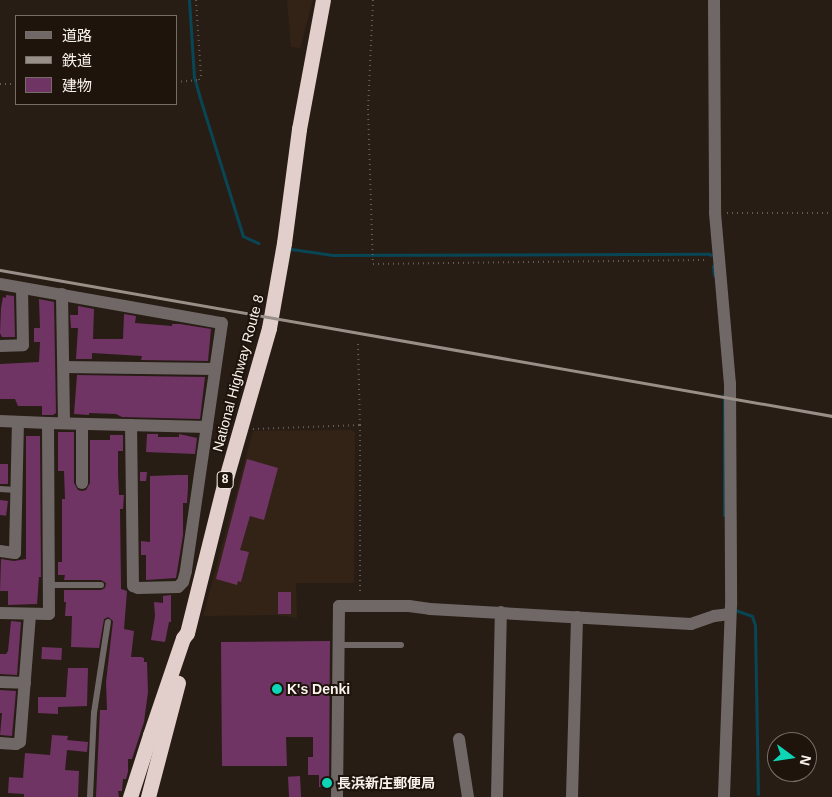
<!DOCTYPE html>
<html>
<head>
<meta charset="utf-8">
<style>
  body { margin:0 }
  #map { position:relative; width:832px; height:797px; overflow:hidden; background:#281d15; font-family:Helvetica,"Noto Sans JP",sans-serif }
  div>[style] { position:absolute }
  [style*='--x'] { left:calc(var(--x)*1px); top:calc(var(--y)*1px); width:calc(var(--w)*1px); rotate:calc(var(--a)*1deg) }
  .built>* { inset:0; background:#332317 }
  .stream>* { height:3px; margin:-1.5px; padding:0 1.5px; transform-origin:1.5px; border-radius:1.5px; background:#084656 }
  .building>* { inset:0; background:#6f3464; transform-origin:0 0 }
  .path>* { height:2px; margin-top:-1px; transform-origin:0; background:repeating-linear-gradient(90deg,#675d56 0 1px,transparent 0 5px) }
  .lane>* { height:6px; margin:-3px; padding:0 3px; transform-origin:3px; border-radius:3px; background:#6f6866 }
  .street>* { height:12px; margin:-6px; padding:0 6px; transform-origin:6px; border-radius:6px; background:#6f6866 }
  .highway>* { height:15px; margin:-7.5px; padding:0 7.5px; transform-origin:7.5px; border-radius:7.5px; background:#e2cfcb }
  .rail>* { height:3px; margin:-1.5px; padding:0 1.5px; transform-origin:1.5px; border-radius:1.5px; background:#988f88 }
  .dots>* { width:14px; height:14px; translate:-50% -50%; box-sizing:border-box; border:2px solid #1e140c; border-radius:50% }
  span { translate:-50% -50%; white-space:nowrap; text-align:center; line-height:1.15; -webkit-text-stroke:4px #1e140c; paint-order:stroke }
  .shield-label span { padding:1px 4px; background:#1e140c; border:1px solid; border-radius:4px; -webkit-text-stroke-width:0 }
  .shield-label { font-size:12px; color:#faf3ed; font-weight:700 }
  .street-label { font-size:14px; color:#faf3ed }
  .poi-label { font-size:14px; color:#faf3ed; font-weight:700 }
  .left { translate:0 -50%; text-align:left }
  .legend { position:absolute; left:15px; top:15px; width:162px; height:90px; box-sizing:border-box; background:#1e140c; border:1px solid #766d66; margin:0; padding:6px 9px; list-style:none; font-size:15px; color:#faf3ed }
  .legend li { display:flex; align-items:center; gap:10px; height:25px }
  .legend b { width:25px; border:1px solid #766d66 }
  .north { position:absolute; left:767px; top:732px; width:50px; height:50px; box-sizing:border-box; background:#1e140c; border:1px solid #766d66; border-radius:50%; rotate:104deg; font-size:14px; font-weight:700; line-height:20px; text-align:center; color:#faf3ed }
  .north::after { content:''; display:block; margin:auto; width:18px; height:22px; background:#0dd5b5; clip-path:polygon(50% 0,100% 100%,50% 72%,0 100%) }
</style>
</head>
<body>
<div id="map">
  <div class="built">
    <div style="clip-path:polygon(287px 0,313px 0,300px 48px,291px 47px)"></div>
    <div style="clip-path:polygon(351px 430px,355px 432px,354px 583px,296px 583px,297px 618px,276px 615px,203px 616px,253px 431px)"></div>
  </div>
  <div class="stream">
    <div style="--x:189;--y:0;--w:77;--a:86.3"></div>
    <div style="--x:194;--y:77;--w:19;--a:74"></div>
    <div style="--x:199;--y:95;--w:148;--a:72.7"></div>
    <div style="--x:243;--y:236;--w:17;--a:25"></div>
    <div style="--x:291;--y:249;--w:42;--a:8.1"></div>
    <div style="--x:333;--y:255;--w:376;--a:-0.2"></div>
    <div style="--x:709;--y:254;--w:2;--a:27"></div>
    <div style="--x:713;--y:266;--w:9;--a:84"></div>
    <div style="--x:724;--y:394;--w:121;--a:90"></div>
    <div style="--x:735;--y:610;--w:18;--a:19"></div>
    <div style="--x:752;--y:616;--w:9;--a:72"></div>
    <div style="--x:755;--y:625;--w:169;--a:89"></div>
  </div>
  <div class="building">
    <div style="clip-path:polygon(6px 295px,14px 296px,15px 337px,2px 337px,0 333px,1px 308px,3px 297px,6px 298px)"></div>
    <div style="clip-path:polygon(39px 299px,54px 302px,56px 413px,53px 415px,42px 415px,42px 406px,18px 406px,15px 399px,0 399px,0 364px,39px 362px,40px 342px,34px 342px,34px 328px,40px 328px)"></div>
    <div style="clip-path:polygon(78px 306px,94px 309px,93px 339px,123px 339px,124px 314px,136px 316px,135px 323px,172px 326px,172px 324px,180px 324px,211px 329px,208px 361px,141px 360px,142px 356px,92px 353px,92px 359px,76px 359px,78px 328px,71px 328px,70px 315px,78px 315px)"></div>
    <div style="clip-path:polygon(77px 375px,205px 377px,200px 419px,122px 417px,116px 414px,89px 413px,89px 415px,74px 414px)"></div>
    <div style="clip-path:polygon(58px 432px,74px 432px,74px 483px,78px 490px,82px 491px,86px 490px,90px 483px,90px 440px,110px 440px,110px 435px,123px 435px,123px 451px,118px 451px,118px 473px,119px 495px,124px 495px,123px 509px,120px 509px,121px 585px,121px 589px,127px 591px,124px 629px,134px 631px,131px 657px,141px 657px,144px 658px,144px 662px,147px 662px,148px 692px,144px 722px,132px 759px,128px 759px,128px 772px,126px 779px,123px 779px,122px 791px,118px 791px,119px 797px,96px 797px,100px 710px,107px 710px,106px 682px,113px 621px,108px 617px,104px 619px,99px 648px,71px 647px,72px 616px,65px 616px,66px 602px,64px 602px,64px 590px,101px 590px,105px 588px,106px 583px,101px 580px,64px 580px,65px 575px,58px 575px,58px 562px,62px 562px,62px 499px,65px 499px,64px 471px,58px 471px)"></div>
    <div style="clip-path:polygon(147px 434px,158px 434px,158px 437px,179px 437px,179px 434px,197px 438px,195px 454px,146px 452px)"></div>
    <div style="clip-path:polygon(26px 436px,40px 436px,41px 577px,39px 577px,37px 604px,8px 605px,8px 591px,0 591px,1px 559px,14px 561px,26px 559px)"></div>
    <div style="clip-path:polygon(247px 459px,278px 468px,264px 520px,250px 516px,240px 550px,249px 552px,241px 582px,238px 581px,237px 585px,216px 579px)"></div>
    <div style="left:0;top:464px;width:8px;height:20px"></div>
    <div style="clip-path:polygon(140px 472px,147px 472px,146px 481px,140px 481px)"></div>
    <div style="clip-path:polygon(178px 475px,188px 475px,188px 488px,187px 503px,183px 503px,183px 535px,176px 578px,146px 580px,146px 555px,141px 555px,141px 541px,150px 542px,150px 476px)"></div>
    <div style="left:0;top:500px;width:8px;height:15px;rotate:7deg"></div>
    <div style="left:278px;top:592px;width:13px;height:22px"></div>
    <div style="clip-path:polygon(171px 595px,171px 622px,169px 622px,165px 642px,151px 640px,155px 616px,154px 602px,163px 603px,163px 596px)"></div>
    <div style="clip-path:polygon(11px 621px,21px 622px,17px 675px,0 674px,0 654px,6px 654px,8px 651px)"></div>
    <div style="clip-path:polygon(330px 641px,329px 787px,319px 787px,319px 775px,308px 775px,308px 757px,313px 757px,313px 737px,286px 737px,287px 766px,222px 766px,221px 642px)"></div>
    <div style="left:42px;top:647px;width:20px;height:12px;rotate:3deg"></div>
    <div style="clip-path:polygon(68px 668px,88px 668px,87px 706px,58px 707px,58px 714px,38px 713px,38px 697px,66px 697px)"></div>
    <div style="clip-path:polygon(0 690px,16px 691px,12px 736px,0 735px,2px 713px,0 713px)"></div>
    <div style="clip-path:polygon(52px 735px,68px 736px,67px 740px,88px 742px,87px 752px,67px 750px,65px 770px,79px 771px,78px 797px,24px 797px,24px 794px,8px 793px,9px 777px,23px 778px,25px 753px,50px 755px)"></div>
    <div style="left:300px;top:776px;width:21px;height:12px;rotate:87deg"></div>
  </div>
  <div class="path">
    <div style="--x:373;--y:0;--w:109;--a:92.6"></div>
    <div style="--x:368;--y:109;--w:155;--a:88.2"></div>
    <div style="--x:373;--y:264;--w:334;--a:-0.7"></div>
    <div style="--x:176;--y:82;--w:23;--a:-5"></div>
    <div style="--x:199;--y:80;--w:4;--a:-63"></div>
    <div style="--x:201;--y:76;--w:76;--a:-93.8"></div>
    <div style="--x:0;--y:84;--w:16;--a:0"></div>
    <div style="--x:727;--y:213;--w:105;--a:0"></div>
    <div style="--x:358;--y:344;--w:81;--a:88.6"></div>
    <div style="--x:253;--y:429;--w:107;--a:-2.1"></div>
    <div style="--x:360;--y:425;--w:169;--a:90"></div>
  </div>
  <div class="lane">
    <div style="--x:0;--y:489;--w:16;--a:4"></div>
    <div style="--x:48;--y:585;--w:53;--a:0"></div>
    <div style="--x:339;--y:645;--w:62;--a:0"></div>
    <div style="--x:90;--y:797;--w:84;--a:-87.3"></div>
    <div style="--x:94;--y:713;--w:92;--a:-81.3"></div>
  </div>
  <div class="street">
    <div style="--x:714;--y:0;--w:213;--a:89.7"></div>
    <div style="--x:715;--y:213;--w:171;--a:85"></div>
    <div style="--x:730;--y:383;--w:222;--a:89.7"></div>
    <div style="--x:731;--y:605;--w:192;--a:92.1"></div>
    <div style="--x:0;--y:284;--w:225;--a:10"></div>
    <div style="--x:222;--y:323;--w:251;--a:98.3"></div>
    <div style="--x:186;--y:571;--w:11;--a:105"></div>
    <div style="--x:183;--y:582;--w:7;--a:135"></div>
    <div style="--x:178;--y:587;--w:40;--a:178.6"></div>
    <div style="--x:138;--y:588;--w:5;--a:-158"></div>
    <div style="--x:133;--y:586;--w:161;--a:-90.7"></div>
    <div style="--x:62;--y:294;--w:129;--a:89.1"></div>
    <div style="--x:0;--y:346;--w:23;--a:-2"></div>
    <div style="--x:23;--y:345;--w:57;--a:-91"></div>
    <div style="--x:64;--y:367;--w:151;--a:0.8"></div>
    <div style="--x:0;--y:421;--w:48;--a:2.4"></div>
    <div style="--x:82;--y:483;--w:58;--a:-90"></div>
    <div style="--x:0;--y:551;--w:15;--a:8"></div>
    <div style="--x:15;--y:553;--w:130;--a:-88.7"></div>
    <div style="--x:0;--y:613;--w:49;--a:1.2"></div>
    <div style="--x:49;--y:614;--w:191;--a:-90.3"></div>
    <div style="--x:48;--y:423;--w:159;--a:1.4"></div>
    <div style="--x:0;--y:682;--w:25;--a:2"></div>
    <div style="--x:459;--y:739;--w:59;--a:81.2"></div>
    <div style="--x:0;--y:743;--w:16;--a:4"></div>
    <div style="--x:16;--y:744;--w:4;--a:-27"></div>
    <div style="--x:20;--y:742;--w:128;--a:-85.5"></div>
    <div style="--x:337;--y:797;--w:191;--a:-89.4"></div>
    <div style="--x:339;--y:606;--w:70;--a:0"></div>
    <div style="--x:409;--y:606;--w:21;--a:8"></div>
    <div style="--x:430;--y:609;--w:261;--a:3.3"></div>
    <div style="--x:691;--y:624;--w:24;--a:-19"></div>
    <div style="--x:714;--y:616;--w:16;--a:-7"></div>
    <div style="--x:497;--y:797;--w:185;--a:-88.8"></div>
    <div style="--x:572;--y:797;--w:180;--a:-88.4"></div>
  </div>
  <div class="highway">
    <div style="--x:130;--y:797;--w:65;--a:-72.1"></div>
    <div style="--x:150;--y:735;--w:102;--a:-71.2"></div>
    <div style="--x:183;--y:638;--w:6;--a:-51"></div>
    <div style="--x:187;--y:633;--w:153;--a:-76"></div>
    <div style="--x:224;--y:485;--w:163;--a:-74"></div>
    <div style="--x:269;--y:328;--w:86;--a:-80"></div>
    <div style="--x:284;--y:243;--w:115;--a:-82.5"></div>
    <div style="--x:299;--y:129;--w:131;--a:-79.5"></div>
    <div style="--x:148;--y:797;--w:118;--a:-75.3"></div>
  </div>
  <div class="rail">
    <div style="--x:0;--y:270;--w:845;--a:9.95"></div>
  </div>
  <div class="dots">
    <div style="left:277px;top:689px;background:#0dd5b5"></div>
    <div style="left:327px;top:783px;background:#0dd5b5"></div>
  </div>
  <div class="shield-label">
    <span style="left:225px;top:480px">8</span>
  </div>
  <div class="street-label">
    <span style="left:238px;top:373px;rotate:-75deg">National Highway Route 8</span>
  </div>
  <div class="poi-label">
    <span class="left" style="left:287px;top:689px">K's Denki</span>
    <span class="left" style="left:337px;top:783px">長浜新庄郵便局</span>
  </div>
  <ul class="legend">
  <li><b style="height:6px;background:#6f6866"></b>道路</li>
  <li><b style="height:6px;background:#988f88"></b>鉄道</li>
  <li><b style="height:14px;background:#6f3464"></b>建物</li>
  </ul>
  <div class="north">N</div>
</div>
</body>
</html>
